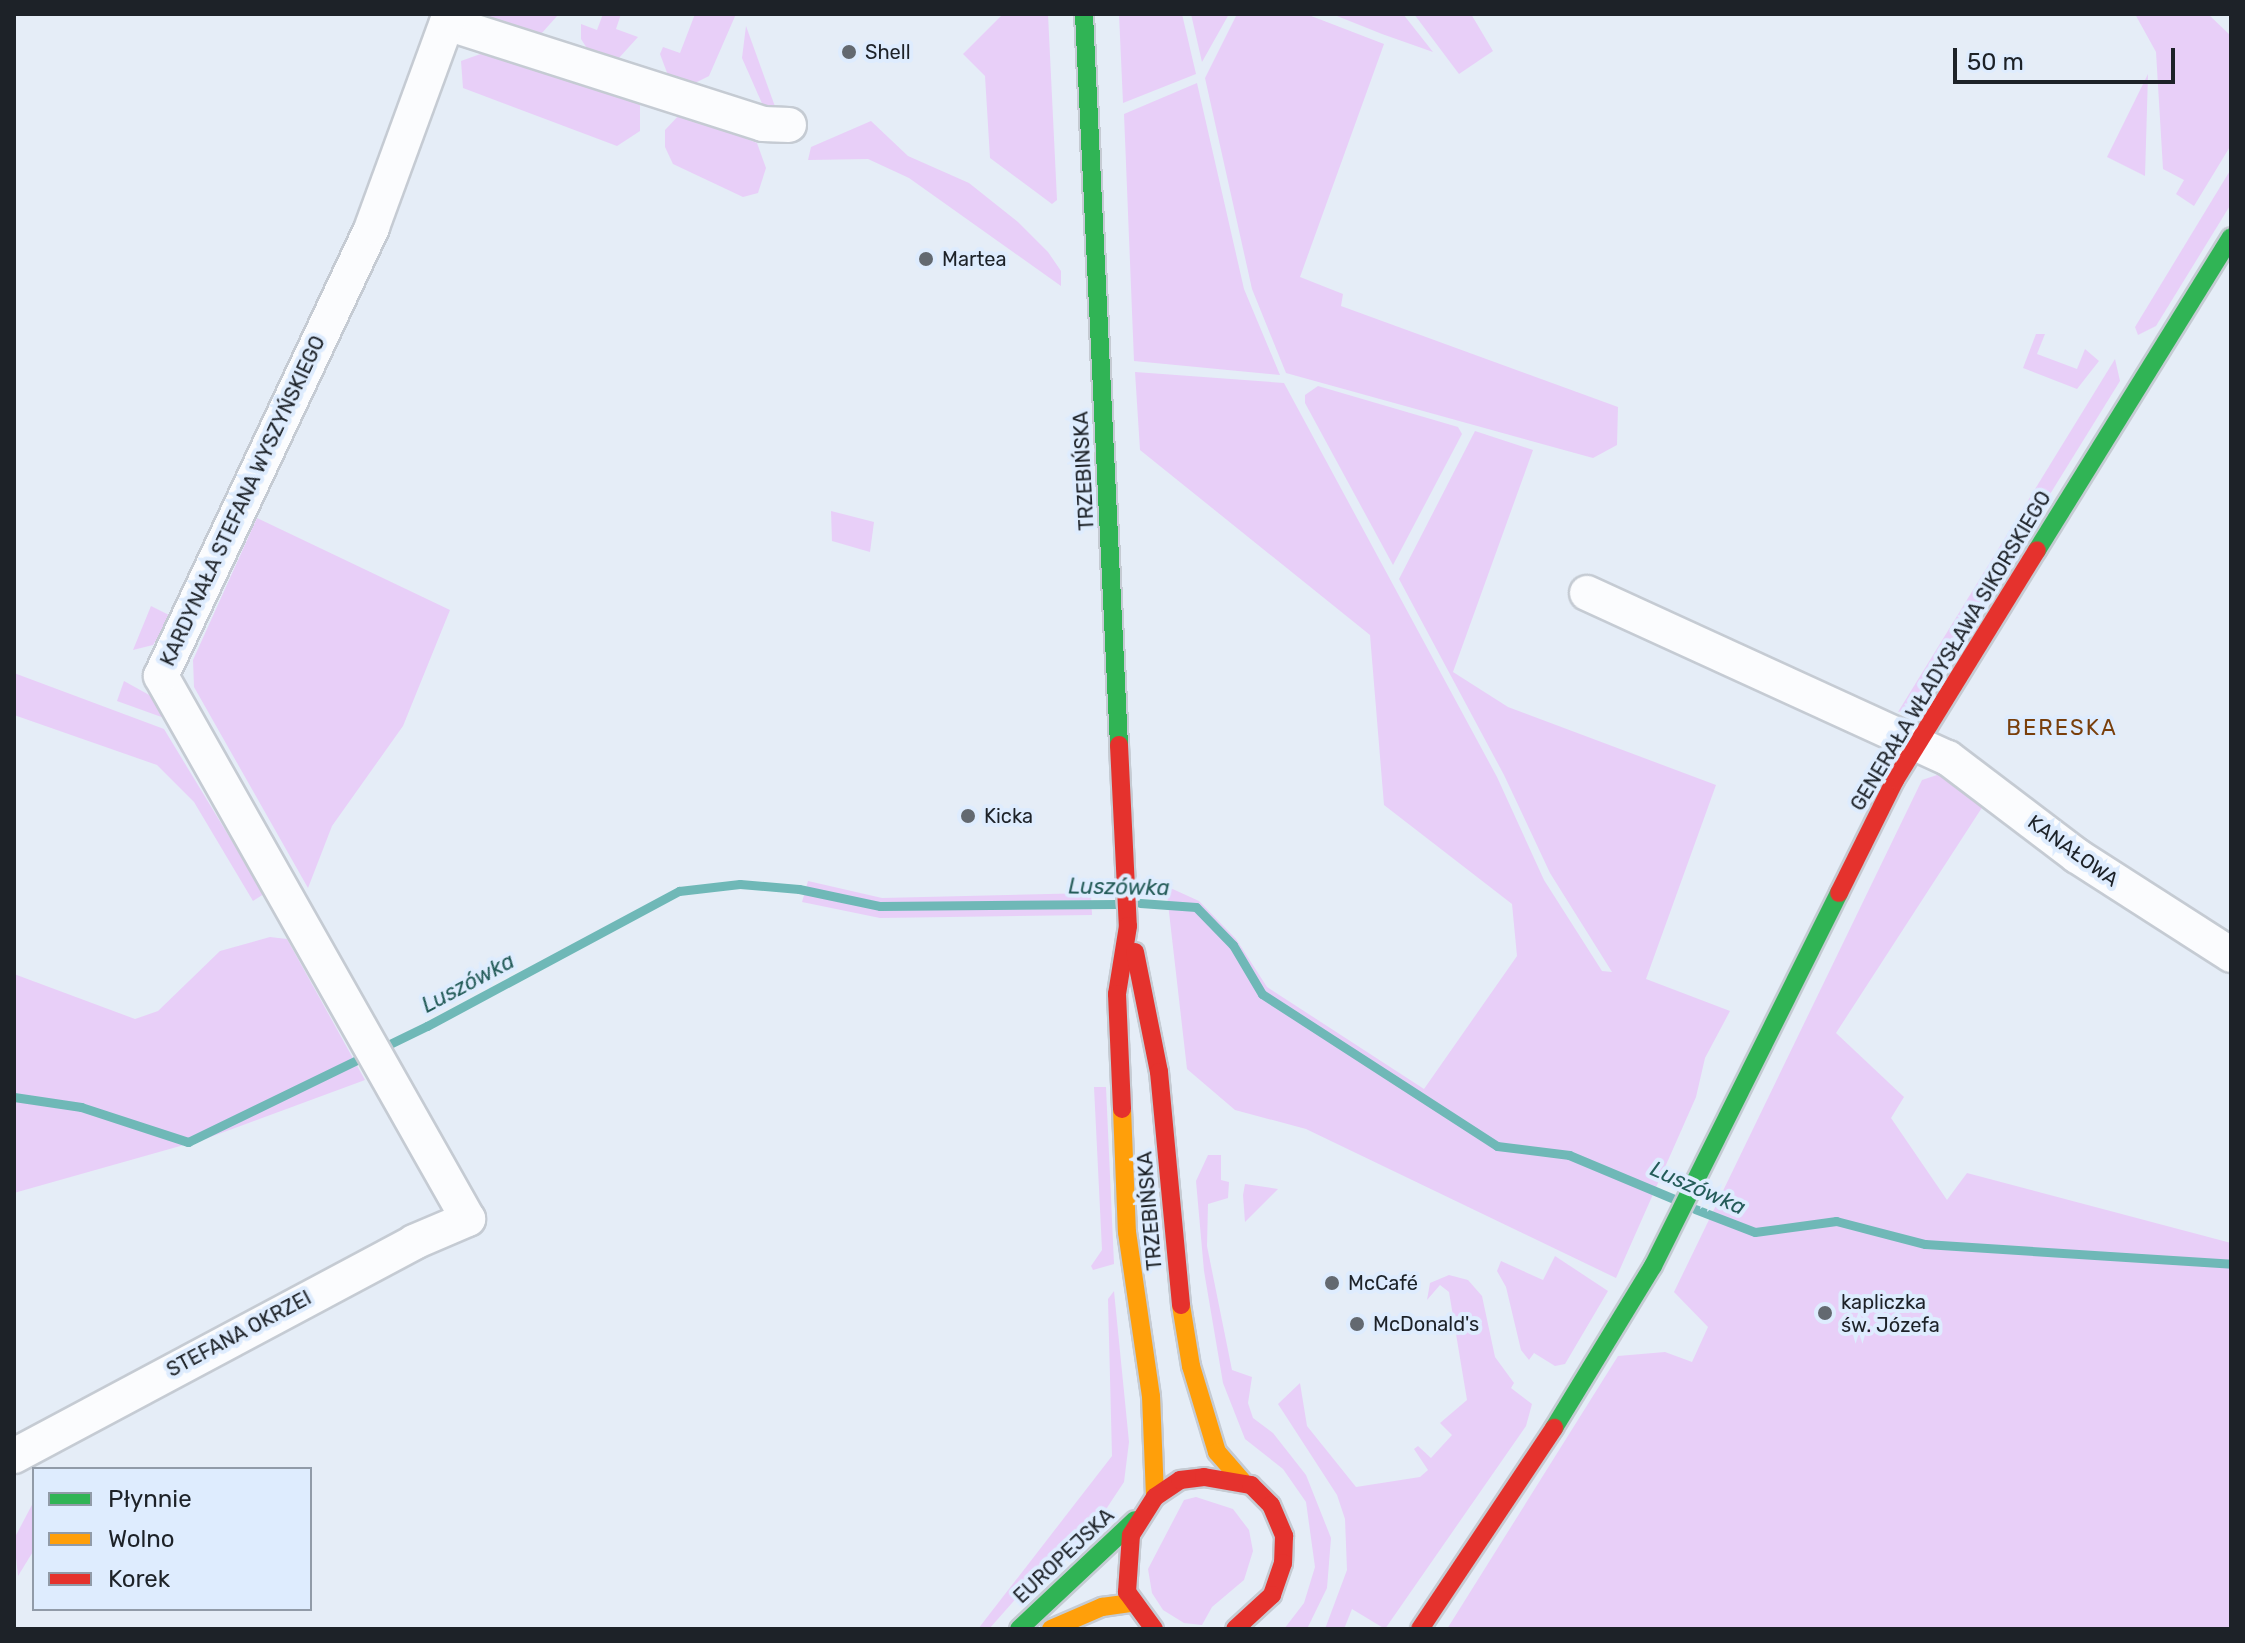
<!DOCTYPE html>
<html>
<head>
<meta charset="utf-8">
<style>
  body { margin:0 }
  #map { position:relative; width:2245px; height:1643px; overflow:hidden; background:#e5edf7; font-family:Rubik,sans-serif }
  div>[style] { position:absolute }
  [style*='--x'] { left:calc(var(--x)*1px); top:calc(var(--y)*1px); width:calc(var(--w)*1px); rotate:calc(var(--a)*1deg) }
  .green>* { inset:0; background:#e8cff8 }
  .stream>* { height:9px; margin:-4.5px; padding:0 4.5px; transform-origin:4.5px; border-radius:4.5px; background:#6fb8b7 }
  .roads { filter:drop-shadow(2px 0 #c5cbd3) drop-shadow(-2px 0 #c5cbd3) drop-shadow(0 2px #c5cbd3) drop-shadow(0 -2px #c5cbd3) }
  .street>* { height:34px; margin:-17px; padding:0 17px; transform-origin:17px; border-radius:17px; background:#fbfcfe }
  .fast>* { height:18px; margin:-9px; padding:0 9px; transform-origin:9px; border-radius:9px; background:#30b455 }
  .slow>* { height:18px; margin:-9px; padding:0 9px; transform-origin:9px; border-radius:9px; background:#ff9f0a }
  .jam>* { height:18px; margin:-9px; padding:0 9px; transform-origin:9px; border-radius:9px; background:#e5322d }
  .dots>* { width:22px; height:22px; translate:-50% -50%; box-sizing:border-box; border:4px solid #deecfe; border-radius:50% }
  span { translate:-50% -50%; white-space:nowrap; text-align:center; line-height:1.15; -webkit-text-stroke:8px #deecfe; paint-order:stroke }
  .poi-label { font-size:20px; color:#1d2228 }
  .left { translate:0 -50%; text-align:left }
  .street-label { font-size:20px; color:#1d2228 }
  .neighbourhood-label { font-size:22px; color:#793f0c; letter-spacing:2px }
  .water-label { font-size:22px; color:#245c59; font-style:italic }
  .frame { position:absolute; inset:0; border:16px solid #1d2228; pointer-events:none }
  .legend { position:absolute; left:32px; top:1467px; width:280px; height:144px; box-sizing:border-box; background:#deecfe; border:2px solid #919ba8; margin:0; padding:10px 14px; list-style:none; font-size:24px; color:#1d2228 }
  .legend li { display:flex; align-items:center; gap:16px; height:40px }
  .legend b { width:40px; border:2px solid #919ba8 }
  .scale { position:absolute; left:1953px; top:48px; width:222px; height:36px; box-sizing:border-box; border:4px solid #1d2228; border-top:0; padding-left:10px; font-size:24px; line-height:28px; white-space:nowrap; color:#1d2228; -webkit-text-stroke:6px #deecfe; paint-order:stroke }
</style>
</head>
<body>
<div id="map">
  <div class="green">
    <div style="clip-path:polygon(477px 14px,556px 14px,558px 15px,541px 34px,519px 35px,485px 23px)"></div>
    <div style="clip-path:polygon(603px 14px,621px 14px,616px 29px,638px 37px,618px 59px,590px 53px,581px 39px,581px 24px,597px 30px)"></div>
    <div style="clip-path:polygon(695px 14px,736px 14px,709px 76px,691px 85px,669px 78px,660px 54px,663px 47px,680px 53px)"></div>
    <div style="clip-path:polygon(1003px 14px,1048px 14px,1057px 200px,1052px 204px,990px 158px,985px 76px,963px 54px)"></div>
    <div style="clip-path:polygon(1119px 14px,1182px 14px,1196px 74px,1123px 103px)"></div>
    <div style="clip-path:polygon(1191px 14px,1229px 14px,1202px 62px)"></div>
    <div style="clip-path:polygon(1237px 14px,1306px 14px,1384px 44px,1300px 277px,1343px 294px,1341px 306px,1618px 407px,1617px 445px,1593px 458px,1286px 373px,1252px 289px,1205px 78px)"></div>
    <div style="clip-path:polygon(1332px 14px,1403px 14px,1433px 52px,1382px 34px)"></div>
    <div style="clip-path:polygon(1414px 14px,1471px 14px,1493px 51px,1459px 74px)"></div>
    <div style="clip-path:polygon(2135px 14px,2208px 14px,2231px 36px,2231px 145px,2194px 206px,2176px 194px,2184px 180px,2163px 169px,2156px 52px)"></div>
    <div style="clip-path:polygon(746px 26px,777px 112px,768px 117px,742px 58px)"></div>
    <div style="clip-path:polygon(486px 52px,632px 97px,640px 104px,640px 131px,617px 146px,463px 88px,461px 61px)"></div>
    <div style="clip-path:polygon(2148px 74px,2145px 176px,2107px 157px)"></div>
    <div style="clip-path:polygon(1197px 83px,1244px 289px,1280px 375px,1134px 361px,1124px 114px)"></div>
    <div style="clip-path:polygon(682px 112px,757px 143px,766px 168px,758px 193px,743px 197px,673px 164px,665px 147px,665px 130px)"></div>
    <div style="clip-path:polygon(871px 121px,908px 156px,969px 183px,1018px 222px,1048px 252px,1061px 271px,1061px 286px,909px 178px,868px 159px,808px 160px,811px 147px)"></div>
    <div style="clip-path:polygon(2231px 169px,2231px 204px,2156px 326px,2138px 335px,2135px 327px)"></div>
    <div style="clip-path:polygon(2036px 334px,2045px 334px,2037px 354px,2077px 369px,2085px 349px,2099px 361px,2077px 389px,2023px 368px)"></div>
    <div style="clip-path:polygon(2115px 359px,2120px 381px,1919px 706px,1898px 712px)"></div>
    <div style="clip-path:polygon(1135px 372px,1284px 383px,1497px 777px,1544px 880px,1602px 971px,1612px 972px,1550px 873px,1504px 775px,1399px 579px,1475px 431px,1533px 450px,1453px 672px,1508px 707px,1716px 785px,1646px 979px,1730px 1011px,1705px 1058px,1696px 1097px,1616px 1278px,1306px 1129px,1235px 1110px,1187px 1069px,1166px 886px,1199px 901px,1236px 939px,1267px 987px,1424px 1089px,1517px 956px,1512px 904px,1384px 805px,1370px 635px,1140px 450px)"></div>
    <div style="clip-path:polygon(1318px 386px,1458px 427px,1462px 434px,1393px 565px,1305px 403px,1305px 395px)"></div>
    <div style="clip-path:polygon(831px 511px,874px 522px,870px 552px,832px 541px)"></div>
    <div style="clip-path:polygon(257px 518px,450px 610px,403px 726px,332px 826px,308px 888px,194px 687px,193px 660px)"></div>
    <div style="clip-path:polygon(151px 606px,171px 616px,153px 645px,133px 650px)"></div>
    <div style="clip-path:polygon(14px 673px,164px 729px,264px 894px,253px 901px,194px 802px,157px 765px,14px 715px)"></div>
    <div style="clip-path:polygon(124px 681px,151px 696px,167px 719px,117px 701px)"></div>
    <div style="clip-path:polygon(1943px 773px,1983px 806px,1836px 1033px,1904px 1097px,1891px 1118px,1947px 1200px,1967px 1173px,2231px 1243px,2231px 1629px,1447px 1629px,1618px 1356px,1665px 1352px,1692px 1362px,1708px 1327px,1674px 1292px,1922px 780px)"></div>
    <div style="clip-path:polygon(808px 881px,882px 898px,1091px 893px,1092px 915px,880px 918px,802px 902px)"></div>
    <div style="clip-path:polygon(270px 937px,287px 939px,365px 1080px,205px 1139px,14px 1193px,14px 974px,135px 1019px,158px 1011px,220px 951px)"></div>
    <div style="clip-path:polygon(1094px 1087px,1106px 1087px,1114px 1264px,1093px 1270px,1091px 1266px,1102px 1250px)"></div>
    <div style="clip-path:polygon(1208px 1155px,1221px 1155px,1221px 1180px,1229px 1182px,1228px 1198px,1208px 1204px,1207px 1246px,1232px 1370px,1252px 1377px,1248px 1403px,1253px 1418px,1273px 1433px,1306px 1475px,1331px 1538px,1327px 1588px,1307px 1629px,1284px 1629px,1304px 1603px,1315px 1567px,1306px 1502px,1283px 1469px,1245px 1439px,1223px 1383px,1204px 1271px,1196px 1181px)"></div>
    <div style="clip-path:polygon(1245px 1184px,1278px 1189px,1245px 1222px,1243px 1195px)"></div>
    <div style="clip-path:polygon(1555px 1256px,1608px 1291px,1565px 1364px,1555px 1366px,1534px 1353px,1529px 1360px,1521px 1350px,1506px 1287px,1497px 1271px,1501px 1261px,1543px 1280px)"></div>
    <div style="clip-path:polygon(1449px 1275px,1468px 1280px,1482px 1296px,1495px 1357px,1514px 1383px,1511px 1388px,1532px 1404px,1526px 1426px,1385px 1629px,1352px 1609px,1344px 1629px,1325px 1629px,1347px 1570px,1345px 1519px,1337px 1495px,1278px 1404px,1300px 1383px,1307px 1426px,1356px 1487px,1420px 1477px,1428px 1470px,1414px 1449px,1418px 1446px,1431px 1458px,1452px 1435px,1440px 1423px,1467px 1400px,1449px 1292px,1440px 1285px,1427px 1300px,1430px 1283px)"></div>
    <div style="clip-path:polygon(1114px 1291px,1129px 1442px,1124px 1482px,1079px 1550px,1020px 1594px,989px 1629px,978px 1629px,1112px 1456px,1108px 1299px)"></div>
    <div style="clip-path:polygon(1196px 1497px,1233px 1509px,1249px 1530px,1253px 1551px,1244px 1580px,1212px 1607px,1202px 1625px,1184px 1623px,1163px 1610px,1152px 1593px,1148px 1569px,1184px 1500px)"></div>
    <div style="clip-path:polygon(34px 1501px,34px 1550px,18px 1576px,14px 1539px)"></div>
  </div>
  <div class="stream">
    <div style="--x:1140;--y:903;--w:56;--a:4.1"></div>
    <div style="--x:1196;--y:907;--w:53;--a:45.8"></div>
    <div style="--x:1233;--y:945;--w:57;--a:59.4"></div>
    <div style="--x:1262;--y:994;--w:280;--a:32.9"></div>
    <div style="--x:1497;--y:1146;--w:73;--a:7.1"></div>
    <div style="--x:1569;--y:1155;--w:114;--a:22.7"></div>
    <div style="--x:14;--y:1097;--w:68;--a:8.5"></div>
    <div style="--x:81;--y:1107;--w:113;--a:18.1"></div>
    <div style="--x:188;--y:1142;--w:266;--a:-25.9"></div>
    <div style="--x:427;--y:1026;--w:286;--a:-28.2"></div>
    <div style="--x:679;--y:891;--w:61;--a:-6.5"></div>
    <div style="--x:740;--y:884;--w:59;--a:4.8"></div>
    <div style="--x:799;--y:889;--w:83;--a:11.9"></div>
    <div style="--x:880;--y:906;--w:237;--a:-0.5"></div>
    <div style="--x:1695;--y:1209;--w:64;--a:21"></div>
    <div style="--x:1755;--y:1232;--w:82;--a:-7.7"></div>
    <div style="--x:1836;--y:1221;--w:92;--a:14.5"></div>
    <div style="--x:1925;--y:1244;--w:307;--a:3.7"></div>
  </div>
  <div class="roads">
    <div class="street">
      <div style="--x:447;--y:23;--w:332;--a:17.7"></div>
      <div style="--x:763;--y:124;--w:26;--a:2"></div>
      <div style="--x:1587;--y:593;--w:397;--a:24.6"></div>
      <div style="--x:1948;--y:758;--w:162;--a:37.2"></div>
      <div style="--x:2077;--y:856;--w:183;--a:32.7"></div>
      <div style="--x:14;--y:1456;--w:454;--a:-28.1"></div>
      <div style="--x:414;--y:1242;--w:59;--a:-23.1"></div>
      <div style="--x:468;--y:1219;--w:624;--a:-119.48"></div>
      <div style="--x:161;--y:676;--w:496;--a:-64.8"></div>
      <div style="--x:372;--y:227;--w:227;--a:-69.9"></div>
    </div>
    <div class="fast">
      <div style="--x:1084;--y:14;--w:732;--a:87.26"></div>
      <div style="--x:2037;--y:550;--w:368;--a:-58.2"></div>
      <div style="--x:1554;--y:1428;--w:190;--a:-58.6"></div>
      <div style="--x:1653;--y:1266;--w:417;--a:-63.5"></div>
      <div style="--x:1019;--y:1629;--w:159;--a:-43.2"></div>
    </div>
    <div class="slow">
      <div style="--x:1122;--y:1109;--w:123;--a:87.7"></div>
      <div style="--x:1127;--y:1232;--w:166;--a:81.7"></div>
      <div style="--x:1151;--y:1396;--w:101;--a:87.7"></div>
      <div style="--x:1181;--y:1305;--w:62;--a:80.7"></div>
      <div style="--x:1191;--y:1366;--w:90;--a:73.2"></div>
      <div style="--x:1217;--y:1452;--w:38;--a:49"></div>
      <div style="--x:1051;--y:1629;--w:56;--a:-23.3"></div>
      <div style="--x:1102;--y:1607;--w:30;--a:-8"></div>
    </div>
    <div class="jam">
      <div style="--x:1119;--y:745;--w:181;--a:87.2"></div>
      <div style="--x:1128;--y:926;--w:69;--a:99.2"></div>
      <div style="--x:1117;--y:994;--w:115;--a:87.5"></div>
      <div style="--x:1839;--y:893;--w:126;--a:-63.6"></div>
      <div style="--x:1895;--y:780;--w:270;--a:-58.3"></div>
      <div style="--x:1135;--y:952;--w:122;--a:78.7"></div>
      <div style="--x:1159;--y:1072;--w:234;--a:84.6"></div>
      <div style="--x:1154;--y:1629;--w:46;--a:-126.1"></div>
      <div style="--x:1127;--y:1592;--w:57;--a:-86"></div>
      <div style="--x:1131;--y:1535;--w:45;--a:-57.7"></div>
      <div style="--x:1155;--y:1497;--w:30;--a:-34"></div>
      <div style="--x:1180;--y:1480;--w:24;--a:-7"></div>
      <div style="--x:1204;--y:1477;--w:48;--a:9.7"></div>
      <div style="--x:1251;--y:1485;--w:28;--a:45"></div>
      <div style="--x:1271;--y:1505;--w:34;--a:67"></div>
      <div style="--x:1284;--y:1536;--w:27;--a:92"></div>
      <div style="--x:1283;--y:1563;--w:34;--a:109"></div>
      <div style="--x:1272;--y:1595;--w:50;--a:137.4"></div>
      <div style="--x:1420;--y:1629;--w:242;--a:-56.3"></div>
    </div>
  </div>
  <div class="dots">
    <div style="left:849px;top:52px;background:#636970"></div>
    <div style="left:926px;top:259px;background:#636970"></div>
    <div style="left:968px;top:816px;background:#636970"></div>
    <div style="left:1332px;top:1283px;background:#636970"></div>
    <div style="left:1825px;top:1313px;background:#636970"></div>
    <div style="left:1357px;top:1324px;background:#636970"></div>
  </div>
  <div class="poi-label">
    <span class="left" style="left:865px;top:52px">Shell</span>
    <span class="left" style="left:942px;top:259px">Martea</span>
    <span class="left" style="left:984px;top:816px">Kicka</span>
    <span class="left" style="left:1348px;top:1283px">McCafé</span>
    <span class="left" style="left:1841px;top:1314px">kapliczka<br>św. Józefa</span>
    <span class="left" style="left:1373px;top:1324px">McDonald's</span>
  </div>
  <div class="street-label">
    <span style="left:1084px;top:471px;rotate:-93deg">TRZEBIŃSKA</span>
    <span style="left:243px;top:501px;rotate:-65deg">KARDYNAŁA STEFANA WYSZYŃSKIEGO</span>
    <span style="left:1951px;top:651px;rotate:-59deg">GENERAŁA WŁADYSŁAWA SIKORSKIEGO</span>
    <span style="left:2073px;top:851px;rotate:36deg">KANAŁOWA</span>
    <span style="left:1150px;top:1211px;rotate:-95deg">TRZEBIŃSKA</span>
    <span style="left:239px;top:1334px;rotate:-28deg">STEFANA OKRZEI</span>
    <span style="left:1064px;top:1556px;rotate:-43deg">EUROPEJSKA</span>
  </div>
  <div class="neighbourhood-label">
    <span style="left:2062px;top:728px">BERESKA</span>
  </div>
  <div class="water-label">
    <span style="left:1119px;top:887px;rotate:1deg">Luszówka</span>
    <span style="left:468px;top:983px;rotate:-28deg">Luszówka</span>
    <span style="left:1698px;top:1188px;rotate:24deg">Luszówka</span>
  </div>
  <div class="frame"></div>
  <ul class="legend">
  <li><b style="height:10px;background:#30b455"></b>Płynnie</li>
  <li><b style="height:10px;background:#ff9f0a"></b>Wolno</li>
  <li><b style="height:10px;background:#e5322d"></b>Korek</li>
  </ul>
  <div class="scale">50 m</div>
</div>
</body>
</html>
